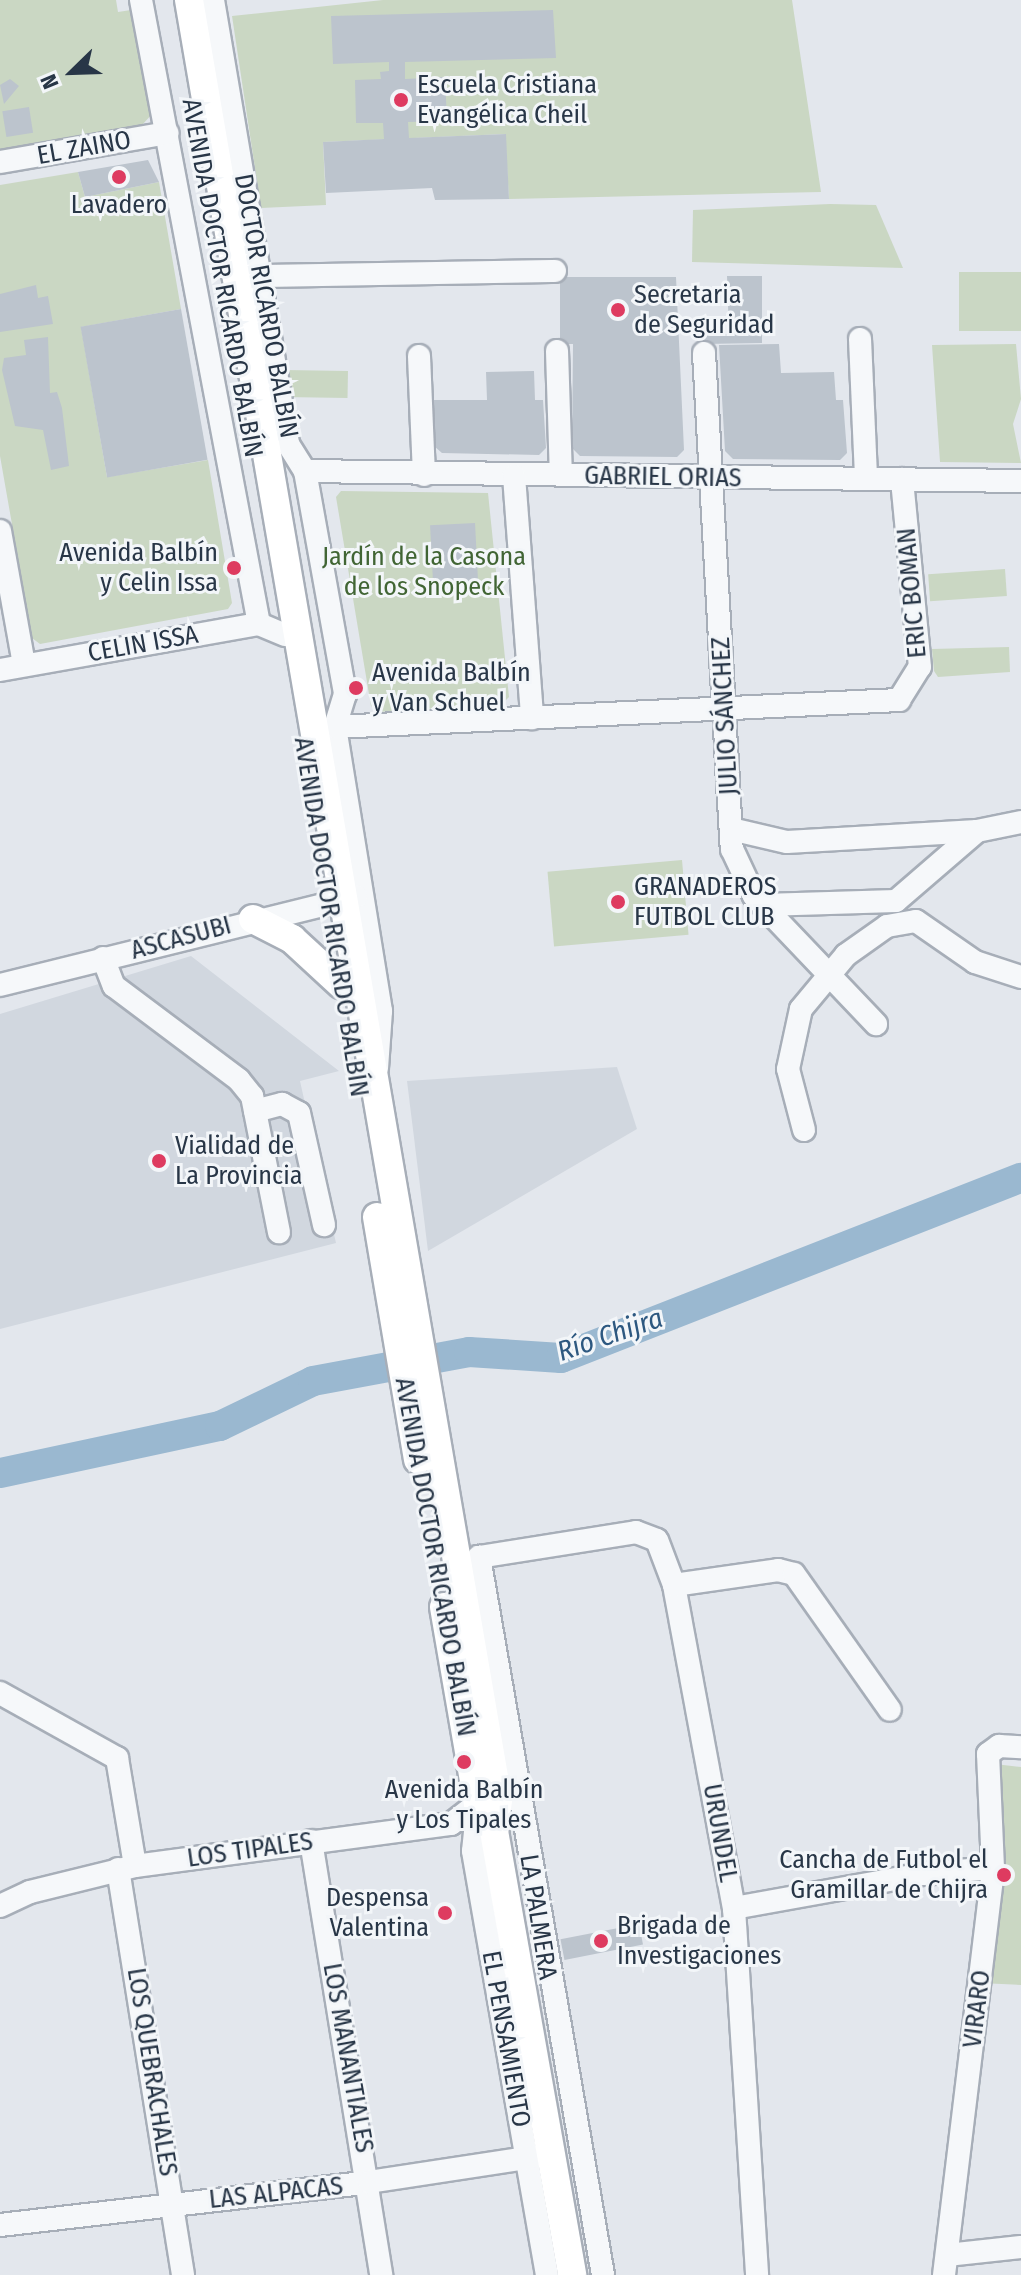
<!DOCTYPE html>
<html>
<head>
<meta charset="utf-8">
<style>
  body { margin:0 }
  #map { position:relative; width:1021px; height:2275px; overflow:hidden; background:#e3e7ed; font-family:"Fira Sans Condensed",sans-serif }
  div>[style] { position:absolute }
  [style*='--x'] { left:calc(var(--x)*1px); top:calc(var(--y)*1px); width:calc(var(--w)*1px); rotate:calc(var(--a)*1deg) }
  .built>* { inset:0; background:#d1d7df }
  .green>* { inset:0; background:#cad7c3; transform-origin:0 0 }
  .river>* { height:30px; margin:-15px; padding:0 15px; transform-origin:15px; border-radius:15px; background:#9ab8d0 }
  .building>* { inset:0; background:#bcc4cd; transform-origin:0 0 }
  .roads { filter:drop-shadow(2px 0 #a7aeb8) drop-shadow(-2px 0 #a7aeb8) drop-shadow(0 2px #a7aeb8) drop-shadow(0 -2px #a7aeb8) }
  .minor>* { height:22px; margin:-11px; padding:0 11px; transform-origin:11px; border-radius:11px; background:#f6f8fa }
  .major>* { height:28px; margin:-14px; padding:0 14px; transform-origin:14px; border-radius:14px; background:#fff }
  .dots>* { width:22px; height:22px; translate:-50% -50%; box-sizing:border-box; border:4px solid #f3f6f9; border-radius:50% }
  span { translate:-50% -50%; white-space:nowrap; text-align:center; line-height:1.15; -webkit-text-stroke:6px #f3f6f9; paint-order:stroke }
  .poi-label { font-size:26px; color:#283647 }
  .left { translate:0 -50%; text-align:left }
  .right { translate:-100% -50%; text-align:right }
  .street-label { font-size:26px; color:#283647 }
  .park-label { font-size:26px; color:#416534 }
  .water-label { font-size:28px; color:#2d5880; font-style:italic }
  .north { position:absolute; left:32px; top:32px; width:80px; height:80px; -webkit-text-stroke:6px #f3f6f9; paint-order:stroke; rotate:247deg; font-size:22px; font-weight:700; line-height:32px; text-align:center; color:#283647 }
  .north::after { content:''; display:block; margin:auto; width:28px; height:36px; background:#283647; clip-path:polygon(50% 0,100% 100%,50% 72%,0 100%) }
</style>
</head>
<body>
<div id="map">
  <div class="built">
    <div style="clip-path:polygon(191px 956px,339px 1071px,300px 1081px,336px 1243px,0 1329px,0 1014px)"></div>
    <div style="clip-path:polygon(617px 1067px,637px 1129px,428px 1251px,407px 1081px)"></div>
  </div>
  <div class="green">
    <div style="clip-path:polygon(0 0,116px 0,118px 12px,131px 10px,153px 113px,142px 125px,0 150px)"></div>
    <div style="clip-path:polygon(383px 0,792px 0,821px 192px,509px 199px,505px 134px,323px 142px,326px 205px,261px 208px,232px 16px)"></div>
    <div style="clip-path:polygon(78px 172px,85px 197px,159px 182px,181px 309px,81px 327px,107px 477px,208px 460px,232px 603px,228px 609px,40px 644px,32px 638px,0 456px,0 185px)"></div>
    <div style="clip-path:polygon(830px 204px,876px 205px,903px 268px,692px 262px,693px 210px)"></div>
    <div style="left:1021px;top:272px;width:59px;height:62px;rotate:90deg"></div>
    <div style="clip-path:polygon(1016px 344px,1021px 399px,1013px 424px,1021px 463px,940px 462px,932px 345px)"></div>
    <div style="left:284px;top:370px;width:64px;height:27px;rotate:1deg"></div>
    <div style="clip-path:polygon(341px 491px,488px 493px,509px 697px,502px 704px,378px 712px,371px 706px,336px 497px)"></div>
    <div style="left:1005px;top:569px;width:27px;height:77px;rotate:86deg"></div>
    <div style="clip-path:polygon(1009px 647px,1010px 672px,938px 677px,934px 671px,932px 649px)"></div>
    <div style="left:682px;top:860px;width:75px;height:135px;rotate:85deg"></div>
    <div style="clip-path:polygon(995px 1764px,1021px 1767px,1021px 1985px,980px 1983px)"></div>
  </div>
  <div class="river">
    <div style="--x:0;--y:1473;--w:225;--a:-12.1"></div>
    <div style="--x:220;--y:1426;--w:103;--a:-25.8"></div>
    <div style="--x:313;--y:1381;--w:159;--a:-10.5"></div>
    <div style="--x:469;--y:1352;--w:92;--a:3.7"></div>
    <div style="--x:561;--y:1358;--w:494;--a:-21.4"></div>
  </div>
  <div class="building">
    <div style="clip-path:polygon(553px 10px,556px 58px,405px 62px,405px 79px,445px 77px,447px 121px,408px 122px,409px 138px,506px 134px,509px 199px,435px 200px,432px 188px,326px 193px,323px 142px,384px 139px,383px 123px,356px 123px,355px 80px,381px 79px,380px 72px,389px 71px,389px 62px,333px 64px,331px 16px)"></div>
    <div style="clip-path:polygon(10px 79px,19px 86px,4px 104px,0 85px)"></div>
    <div style="left:29px;top:107px;width:26px;height:27px;rotate:81deg"></div>
    <div style="clip-path:polygon(148px 160px,159px 182px,85px 197px,78px 172px)"></div>
    <div style="clip-path:polygon(727px 276px,762px 276px,762px 343px,704px 344px,704px 334px,729px 334px)"></div>
    <div style="clip-path:polygon(560px 277px,676px 277px,684px 450px,677px 457px,580px 456px,572px 448px,573px 344px,560px 344px)"></div>
    <div style="clip-path:polygon(36px 285px,38px 298px,48px 296px,53px 324px,0 332px,0 294px)"></div>
    <div style="left:181px;top:309px;width:153px;height:102px;rotate:80deg"></div>
    <div style="clip-path:polygon(48px 337px,50px 393px,57px 392px,62px 408px,69px 466px,51px 470px,43px 430px,15px 426px,2px 370px,4px 358px,26px 355px,24px 340px)"></div>
    <div style="clip-path:polygon(779px 344px,781px 373px,834px 372px,836px 400px,843px 400px,847px 453px,840px 460px,733px 459px,725px 451px,719px 345px)"></div>
    <div style="clip-path:polygon(534px 371px,535px 400px,543px 400px,546px 448px,539px 455px,442px 453px,434px 446px,431px 400px,487px 400px,486px 372px)"></div>
    <div style="left:475px;top:523px;width:64px;height:45px;rotate:87deg"></div>
    <div style="left:639px;top:1924px;width:21px;height:80px;rotate:79deg"></div>
  </div>
  <div class="roads">
    <div class="minor">
      <div style="--x:141;--y:0;--w:635;--a:79.29"></div>
      <div style="--x:213;--y:0;--w:450;--a:80.4"></div>
      <div style="--x:288;--y:444;--w:32;--a:58"></div>
      <div style="--x:305;--y:471;--w:227;--a:79.8"></div>
      <div style="--x:345;--y:694;--w:34;--a:107"></div>
      <div style="--x:335;--y:727;--w:288;--a:80.8"></div>
      <div style="--x:381;--y:1011;--w:57;--a:94"></div>
      <div style="--x:0;--y:162;--w:170;--a:-9.8"></div>
      <div style="--x:261;--y:276;--w:294;--a:-1"></div>
      <div style="--x:860;--y:339;--w:140;--a:87.5"></div>
      <div style="--x:557;--y:351;--w:124;--a:88.2"></div>
      <div style="--x:704;--y:353;--w:497;--a:86.8"></div>
      <div style="--x:732;--y:849;--w:52;--a:64.9"></div>
      <div style="--x:754;--y:896;--w:177;--a:46.4"></div>
      <div style="--x:419;--y:356;--w:119;--a:87.6"></div>
      <div style="--x:305;--y:471;--w:716;--a:0.8"></div>
      <div style="--x:514;--y:476;--w:243;--a:85.7"></div>
      <div style="--x:0;--y:531;--w:136;--a:79.8"></div>
      <div style="--x:0;--y:670;--w:263;--a:-10.1"></div>
      <div style="--x:259;--y:624;--w:28;--a:23"></div>
      <div style="--x:335;--y:727;--w:565;--a:-2.74"></div>
      <div style="--x:899;--y:700;--w:39;--a:-58"></div>
      <div style="--x:920;--y:667;--w:189;--a:-95.5"></div>
      <div style="--x:731;--y:829;--w:57;--a:13.1"></div>
      <div style="--x:787;--y:842;--w:190;--a:-3.3"></div>
      <div style="--x:977;--y:831;--w:45;--a:-11.6"></div>
      <div style="--x:763;--y:905;--w:133;--a:-1.7"></div>
      <div style="--x:896;--y:901;--w:107;--a:-40.8"></div>
      <div style="--x:103;--y:958;--w:30;--a:69"></div>
      <div style="--x:114;--y:986;--w:156;--a:36.9"></div>
      <div style="--x:239;--y:1080;--w:21;--a:51"></div>
      <div style="--x:252;--y:1096;--w:139;--a:78.8"></div>
      <div style="--x:0;--y:985;--w:367;--a:-13.9"></div>
      <div style="--x:255;--y:1111;--w:28;--a:-15"></div>
      <div style="--x:282;--y:1104;--w:19;--a:28"></div>
      <div style="--x:299;--y:1113;--w:115;--a:77.4"></div>
      <div style="--x:804;--y:1130;--w:63;--a:-104.7"></div>
      <div style="--x:788;--y:1069;--w:61;--a:-77.8"></div>
      <div style="--x:801;--y:1009;--w:70;--a:-50.2"></div>
      <div style="--x:846;--y:955;--w:50;--a:-35.3"></div>
      <div style="--x:887;--y:926;--w:29;--a:-10"></div>
      <div style="--x:916;--y:921;--w:72;--a:34.8"></div>
      <div style="--x:975;--y:962;--w:48;--a:18.1"></div>
      <div style="--x:674;--y:1585;--w:329;--a:79.5"></div>
      <div style="--x:734;--y:1908;--w:368;--a:86.4"></div>
      <div style="--x:0;--y:1693;--w:134;--a:29.1"></div>
      <div style="--x:117;--y:1758;--w:109;--a:80.5"></div>
      <div style="--x:478;--y:1803;--w:48;--a:95.9"></div>
      <div style="--x:473;--y:1851;--w:430;--a:80.1"></div>
      <div style="--x:311;--y:1841;--w:440;--a:80.8"></div>
      <div style="--x:118;--y:1869;--w:411;--a:80.9"></div>
      <div style="--x:0;--y:1906;--w:33;--a:-25"></div>
      <div style="--x:30;--y:1892;--w:108;--a:-13.9"></div>
      <div style="--x:135;--y:1866;--w:319;--a:-7.6"></div>
      <div style="--x:451;--y:1824;--w:34;--a:-38"></div>
      <div style="--x:478;--y:1803;--w:14;--a:-8"></div>
      <div style="--x:734;--y:1908;--w:192;--a:-10.2"></div>
      <div style="--x:923;--y:1874;--w:70;--a:-4.9"></div>
      <div style="--x:0;--y:2225;--w:371;--a:-6.6"></div>
      <div style="--x:369;--y:2182;--w:184;--a:-8.7"></div>
      <div style="--x:947;--y:2255;--w:74;--a:-6.2"></div>
      <div style="--x:603;--y:2275;--w:729;--a:-99.8"></div>
      <div style="--x:479;--y:1557;--w:159;--a:-9"></div>
      <div style="--x:636;--y:1532;--w:22;--a:21"></div>
      <div style="--x:657;--y:1540;--w:48;--a:69.3"></div>
      <div style="--x:674;--y:1585;--w:105;--a:-8.2"></div>
      <div style="--x:778;--y:1570;--w:16;--a:14"></div>
      <div style="--x:794;--y:1574;--w:166;--a:54.8"></div>
      <div style="--x:944;--y:2275;--w:410;--a:-83.1"></div>
      <div style="--x:993;--y:1868;--w:114;--a:-92.5"></div>
      <div style="--x:988;--y:1754;--w:14;--a:-36"></div>
      <div style="--x:999;--y:1746;--w:22;--a:3"></div>
    </div>
    <div class="major">
      <div style="--x:189;--y:0;--w:1826;--a:80.26"></div>
      <div style="--x:498;--y:1800;--w:31;--a:97"></div>
      <div style="--x:494;--y:1831;--w:451;--a:80"></div>
      <div style="--x:253;--y:919;--w:44;--a:27.1"></div>
      <div style="--x:292;--y:939;--w:67;--a:42.6"></div>
      <div style="--x:377;--y:1217;--w:246;--a:80.4"></div>
      <div style="--x:444;--y:1607;--w:199;--a:80.2"></div>
      <div style="--x:478;--y:1803;--w:32;--a:60"></div>
    </div>
  </div>
  <div class="dots">
    <div style="left:401px;top:100px;background:#de3b60"></div>
    <div style="left:119px;top:177px;background:#de3b60"></div>
    <div style="left:618px;top:310px;background:#de3b60"></div>
    <div style="left:234px;top:568px;background:#de3b60"></div>
    <div style="left:356px;top:688px;background:#de3b60"></div>
    <div style="left:618px;top:902px;background:#de3b60"></div>
    <div style="left:159px;top:1161px;background:#de3b60"></div>
    <div style="left:464px;top:1762px;background:#de3b60"></div>
    <div style="left:1004px;top:1875px;background:#de3b60"></div>
    <div style="left:445px;top:1913px;background:#de3b60"></div>
    <div style="left:601px;top:1941px;background:#de3b60"></div>
  </div>
  <div class="poi-label">
    <span class="left" style="left:417px;top:100px">Escuela Cristiana<br>Evangélica Cheil</span>
    <span style="left:119px;top:205px">Lavadero</span>
    <span class="left" style="left:634px;top:310px">Secretaria<br>de Seguridad</span>
    <span class="right" style="left:218px;top:568px">Avenida Balbín<br>y Celin Issa</span>
    <span class="left" style="left:372px;top:688px">Avenida Balbín<br>y Van Schuel</span>
    <span class="left" style="left:634px;top:902px">GRANADEROS<br>FUTBOL CLUB</span>
    <span class="left" style="left:175px;top:1161px">Vialidad de<br>La Provincia</span>
    <span style="left:464px;top:1805px">Avenida Balbín<br>y Los Tipales</span>
    <span class="right" style="left:988px;top:1875px">Cancha de Futbol el<br>Gramillar de Chijra</span>
    <span class="right" style="left:429px;top:1913px">Despensa<br>Valentina</span>
    <span class="left" style="left:617px;top:1941px">Brigada de<br>Investigaciones</span>
  </div>
  <div class="street-label">
    <span style="left:84px;top:148px;rotate:-10deg">EL ZAINO</span>
    <span style="left:222px;top:278px;rotate:80deg">AVENIDA DOCTOR RICARDO BALBÍN</span>
    <span style="left:266px;top:306px;rotate:80deg">DOCTOR RICARDO BALBÍN</span>
    <span style="left:663px;top:477px;rotate:1deg">GABRIEL ORIAS</span>
    <span style="left:912px;top:593px;rotate:-95deg">ERIC BOMAN</span>
    <span style="left:143px;top:644px;rotate:-10deg">CELIN ISSA</span>
    <span style="left:725px;top:716px;rotate:-93deg">JULIO SÁNCHEZ</span>
    <span style="left:331px;top:917px;rotate:81deg">AVENIDA DOCTOR RICARDO BALBÍN</span>
    <span style="left:181px;top:938px;rotate:-15deg">ASCASUBI</span>
    <span style="left:435px;top:1557px;rotate:80deg">AVENIDA DOCTOR RICARDO BALBÍN</span>
    <span style="left:720px;top:1833px;rotate:80deg">URUNDEL</span>
    <span style="left:250px;top:1850px;rotate:-8deg">LOS TIPALES</span>
    <span style="left:538px;top:1917px;rotate:81deg">LA PALMERA</span>
    <span style="left:977px;top:2009px;rotate:-83deg">VIRARO</span>
    <span style="left:506px;top:2039px;rotate:80deg">EL PENSAMIENTO</span>
    <span style="left:348px;top:2058px;rotate:80deg">LOS MANANTIALES</span>
    <span style="left:152px;top:2072px;rotate:81deg">LOS QUEBRACHALES</span>
    <span style="left:276px;top:2193px;rotate:-6deg">LAS ALPACAS</span>
  </div>
  <div class="park-label">
    <span style="left:424px;top:572px">Jardín de la Casona<br>de los Snopeck</span>
  </div>
  <div class="water-label">
    <span style="left:610px;top:1335px;rotate:-19deg">Río Chijra</span>
  </div>
  <div class="north">N</div>
</div>
</body>
</html>
